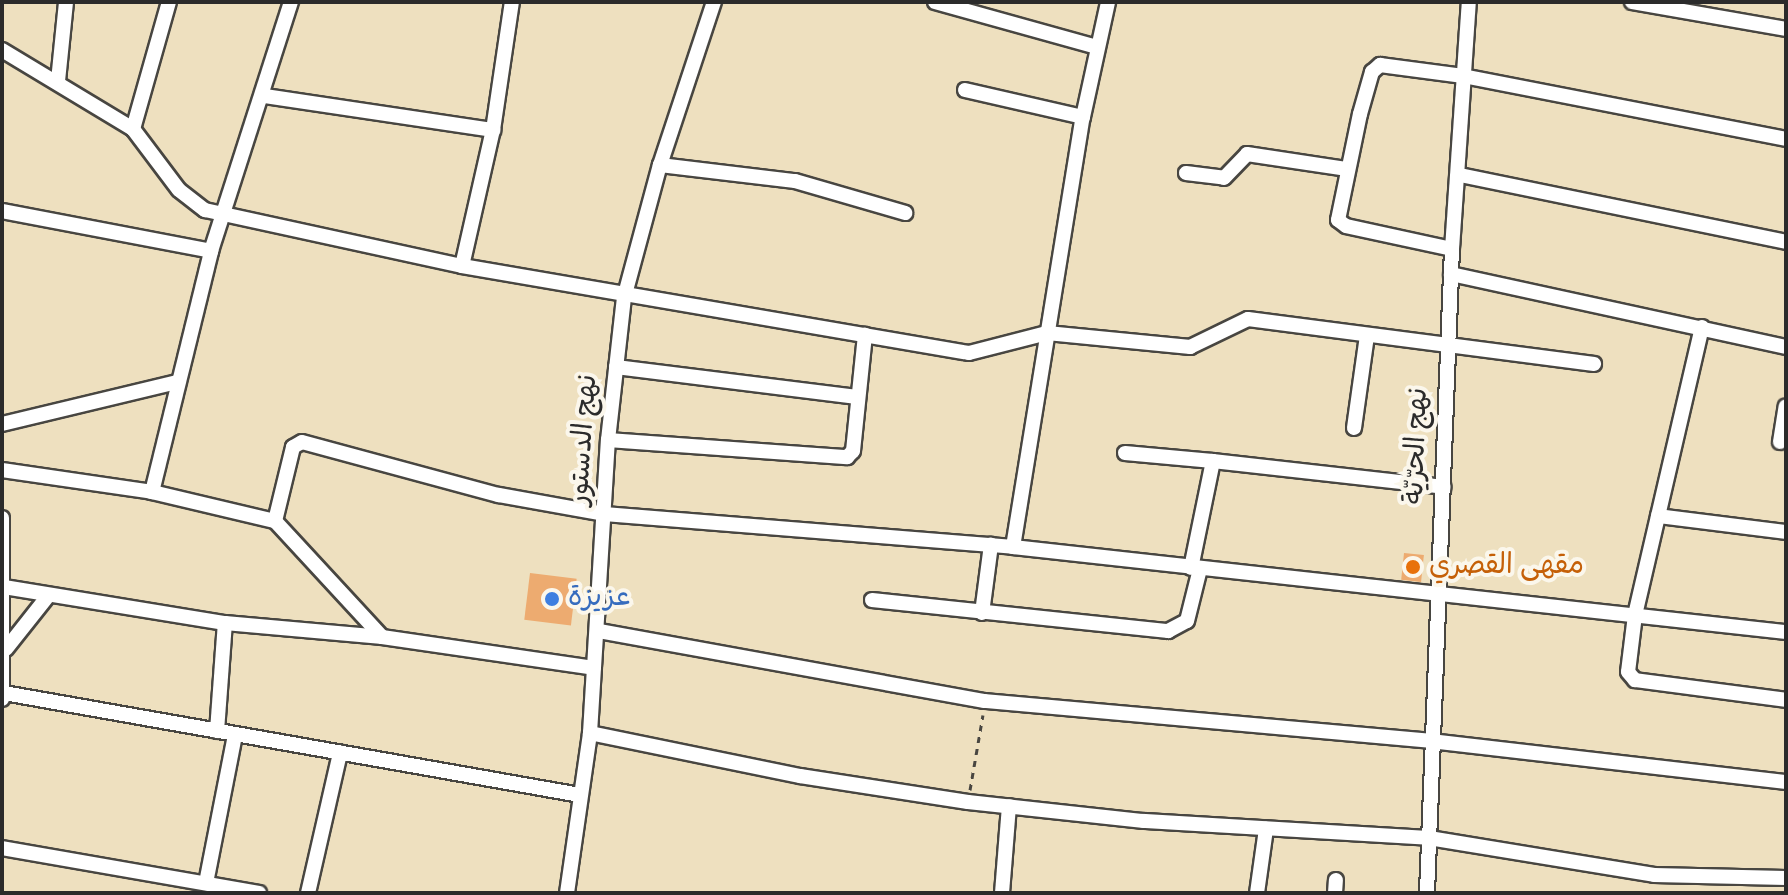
<!DOCTYPE html>
<html>
<head>
<meta charset="utf-8">
<style>
  body { margin:0 }
  #map { position:relative; width:1788px; height:895px; overflow:hidden; background:#eee0bf; font-family:"Indie Flower","Playpen Sans Arabic",sans-serif }
  div>[style] { position:absolute }
  [style*='--x'] { left:calc(var(--x)*1px); top:calc(var(--y)*1px); width:calc(var(--w)*1px); rotate:calc(var(--a)*1deg) }
  .building>* { inset:0; background:#edab70; transform-origin:0 0 }
  .path>* { height:3px; margin-top:-1.5px; transform-origin:0; background:repeating-linear-gradient(90deg,#484641 0 6px,transparent 0 12px) }
  .roads { filter:drop-shadow(2px 0 #484641) drop-shadow(-2px 0 #484641) drop-shadow(0 2px #484641) drop-shadow(0 -2px #484641) }
  .minor>* { height:14px; margin:-7px; padding:0 7px; transform-origin:7px; border-radius:7px; background:#fff }
  .dots>* { width:22px; height:22px; translate:-50% -50%; box-sizing:border-box; border:4px solid #fbf7ec; border-radius:50% }
  span { translate:-50% -50%; white-space:nowrap; text-align:center; line-height:1.15; -webkit-text-stroke:8px #fbf7ec; paint-order:stroke }
  .street-label { font-size:28px; color:#2b2b2b }
  .food-label { font-size:28px; color:#c56008 }
  .left { translate:0 -50%; text-align:left }
  .shop-label { font-size:28px; color:#366cbe }
  .frame { position:absolute; inset:0; border:4px solid #2b2b2b; pointer-events:none }
</style>
</head>
<body>
<div id="map">
  <div class="building">
    <div style="left:1404px;top:553px;width:20px;height:27px;rotate:6deg"></div>
    <div style="left:530px;top:573px;width:47px;height:47px;rotate:7deg"></div>
  </div>
  <div class="path">
    <div style="--x:970;--y:790;--w:76;--a:-80.2"></div>
  </div>
  <div class="roads">
    <div class="minor">
      <div style="--x:935;--y:2;--w:168;--a:15.5"></div>
      <div style="--x:1632;--y:2;--w:156;--a:9.9"></div>
      <div style="--x:2;--y:50;--w:153;--a:31.1"></div>
      <div style="--x:133;--y:129;--w:76;--a:53"></div>
      <div style="--x:179;--y:190;--w:33;--a:38"></div>
      <div style="--x:205;--y:210;--w:263;--a:12.3"></div>
      <div style="--x:462;--y:266;--w:514;--a:9.74"></div>
      <div style="--x:969;--y:353;--w:81;--a:-14.4"></div>
      <div style="--x:1047;--y:333;--w:144;--a:5.6"></div>
      <div style="--x:1190;--y:347;--w:64;--a:-25.8"></div>
      <div style="--x:1248;--y:319;--w:349;--a:7.4"></div>
      <div style="--x:58;--y:81;--w:79;--a:-84.2"></div>
      <div style="--x:965;--y:90;--w:121;--a:12.9"></div>
      <div style="--x:265;--y:96;--w:231;--a:8.5"></div>
      <div style="--x:133;--y:129;--w:132;--a:-74.2"></div>
      <div style="--x:660;--y:165;--w:136;--a:6.8"></div>
      <div style="--x:795;--y:181;--w:115;--a:16.2"></div>
      <div style="--x:1186;--y:173;--w:38;--a:7"></div>
      <div style="--x:1224;--y:178;--w:33;--a:-46"></div>
      <div style="--x:1247;--y:154;--w:100;--a:8.6"></div>
      <div style="--x:1460;--y:175;--w:333;--a:11.6"></div>
      <div style="--x:2;--y:211;--w:213;--a:10.8"></div>
      <div style="--x:1452;--y:249;--w:108;--a:-167.8"></div>
      <div style="--x:1346;--y:226;--w:10;--a:-143"></div>
      <div style="--x:1338;--y:220;--w:108;--a:-78.3"></div>
      <div style="--x:1360;--y:114;--w:44;--a:-74.1"></div>
      <div style="--x:1372;--y:72;--w:11;--a:-41"></div>
      <div style="--x:1380;--y:65;--w:84;--a:7.5"></div>
      <div style="--x:1463;--y:76;--w:329;--a:11"></div>
      <div style="--x:462;--y:266;--w:139;--a:-77.2"></div>
      <div style="--x:493;--y:130;--w:129;--a:-81.6"></div>
      <div style="--x:1451;--y:274;--w:343;--a:12.3"></div>
      <div style="--x:1702;--y:327;--w:296;--a:103.1"></div>
      <div style="--x:1635;--y:615;--w:57;--a:97"></div>
      <div style="--x:1628;--y:672;--w:11;--a:49"></div>
      <div style="--x:1635;--y:680;--w:152;--a:7.5"></div>
      <div style="--x:616;--y:367;--w:243;--a:7.1"></div>
      <div style="--x:2;--y:424;--w:180;--a:-13.5"></div>
      <div style="--x:1354;--y:428;--w:94;--a:-82"></div>
      <div style="--x:608;--y:440;--w:240;--a:4.1"></div>
      <div style="--x:847;--y:457;--w:8;--a:-45"></div>
      <div style="--x:853;--y:451;--w:117;--a:-84.1"></div>
      <div style="--x:1780;--y:442;--w:36;--a:-81"></div>
      <div style="--x:1125;--y:453;--w:88;--a:5.2"></div>
      <div style="--x:1213;--y:461;--w:109;--a:101.6"></div>
      <div style="--x:1213;--y:461;--w:232;--a:6.4"></div>
      <div style="--x:2;--y:470;--w:152;--a:8.3"></div>
      <div style="--x:152;--y:492;--w:126;--a:13.3"></div>
      <div style="--x:275;--y:521;--w:158;--a:47.3"></div>
      <div style="--x:152;--y:492;--w:248;--a:-76.2"></div>
      <div style="--x:211;--y:251;--w:262;--a:-72.2"></div>
      <div style="--x:1658;--y:516;--w:129;--a:7.1"></div>
      <div style="--x:2;--y:518;--w:181;--a:90"></div>
      <div style="--x:275;--y:521;--w:76;--a:-76.3"></div>
      <div style="--x:293;--y:447;--w:10;--a:-29"></div>
      <div style="--x:302;--y:442;--w:204;--a:15.1"></div>
      <div style="--x:499;--y:495;--w:108;--a:10.2"></div>
      <div style="--x:605;--y:514;--w:409;--a:4.6"></div>
      <div style="--x:1013;--y:547;--w:778;--a:6.28"></div>
      <div style="--x:1013;--y:547;--w:436;--a:-80.8"></div>
      <div style="--x:1083;--y:117;--w:118;--a:-77.7"></div>
      <div style="--x:4;--y:587;--w:224;--a:9.3"></div>
      <div style="--x:225;--y:623;--w:158;--a:5.1"></div>
      <div style="--x:382;--y:637;--w:214;--a:8.3"></div>
      <div style="--x:872;--y:600;--w:298;--a:6"></div>
      <div style="--x:1168;--y:631;--w:21;--a:-28"></div>
      <div style="--x:1187;--y:621;--w:54;--a:-76"></div>
      <div style="--x:982;--y:613;--w:69;--a:-82.5"></div>
      <div style="--x:599;--y:631;--w:392;--a:10.3"></div>
      <div style="--x:985;--y:701;--w:448;--a:5.1"></div>
      <div style="--x:1431;--y:741;--w:357;--a:6.6"></div>
      <div style="--x:6;--y:649;--w:68;--a:-51.6"></div>
      <div style="--x:4;--y:693;--w:585;--a:10.04"></div>
      <div style="--x:217;--y:731;--w:108;--a:-85.8"></div>
      <div style="--x:590;--y:733;--w:214;--a:11.6"></div>
      <div style="--x:800;--y:776;--w:170;--a:8.8"></div>
      <div style="--x:968;--y:802;--w:177;--a:6.2"></div>
      <div style="--x:1144;--y:821;--w:286;--a:3.4"></div>
      <div style="--x:1429;--y:838;--w:228;--a:9.3"></div>
      <div style="--x:1654;--y:875;--w:132;--a:1.3"></div>
      <div style="--x:2;--y:848;--w:261;--a:9.9"></div>
      <div style="--x:206;--y:883;--w:151;--a:-78.9"></div>
      <div style="--x:308;--y:893;--w:144;--a:-77.1"></div>
      <div style="--x:567;--y:893;--w:162;--a:-81.8"></div>
      <div style="--x:590;--y:733;--w:294;--a:-86.5"></div>
      <div style="--x:608;--y:440;--w:143;--a:-83.6"></div>
      <div style="--x:624;--y:298;--w:138;--a:-74.9"></div>
      <div style="--x:660;--y:165;--w:172;--a:-71.7"></div>
      <div style="--x:1002;--y:893;--w:87;--a:-85.4"></div>
      <div style="--x:1257;--y:893;--w:65;--a:-82"></div>
      <div style="--x:1335;--y:893;--w:13;--a:-86"></div>
      <div style="--x:1427;--y:893;--w:644;--a:-87.78"></div>
      <div style="--x:1452;--y:249;--w:248;--a:-86.1"></div>
    </div>
  </div>
  <div class="dots">
    <div style="left:1413px;top:567px;background:#e8710a"></div>
    <div style="left:552px;top:599px;background:#3f7fe0"></div>
  </div>
  <div class="street-label">
    <span style="left:585px;top:440px;rotate:-86deg">نهج الدستور</span>
    <span style="left:1418px;top:446px;rotate:-88deg">نهج الحرّيّة</span>
  </div>
  <div class="food-label">
    <span class="left" style="left:1429px;top:567px">مقهى القصري</span>
  </div>
  <div class="shop-label">
    <span class="left" style="left:568px;top:599px">عزيزة</span>
  </div>
  <div class="frame"></div>
</div>
</body>
</html>
